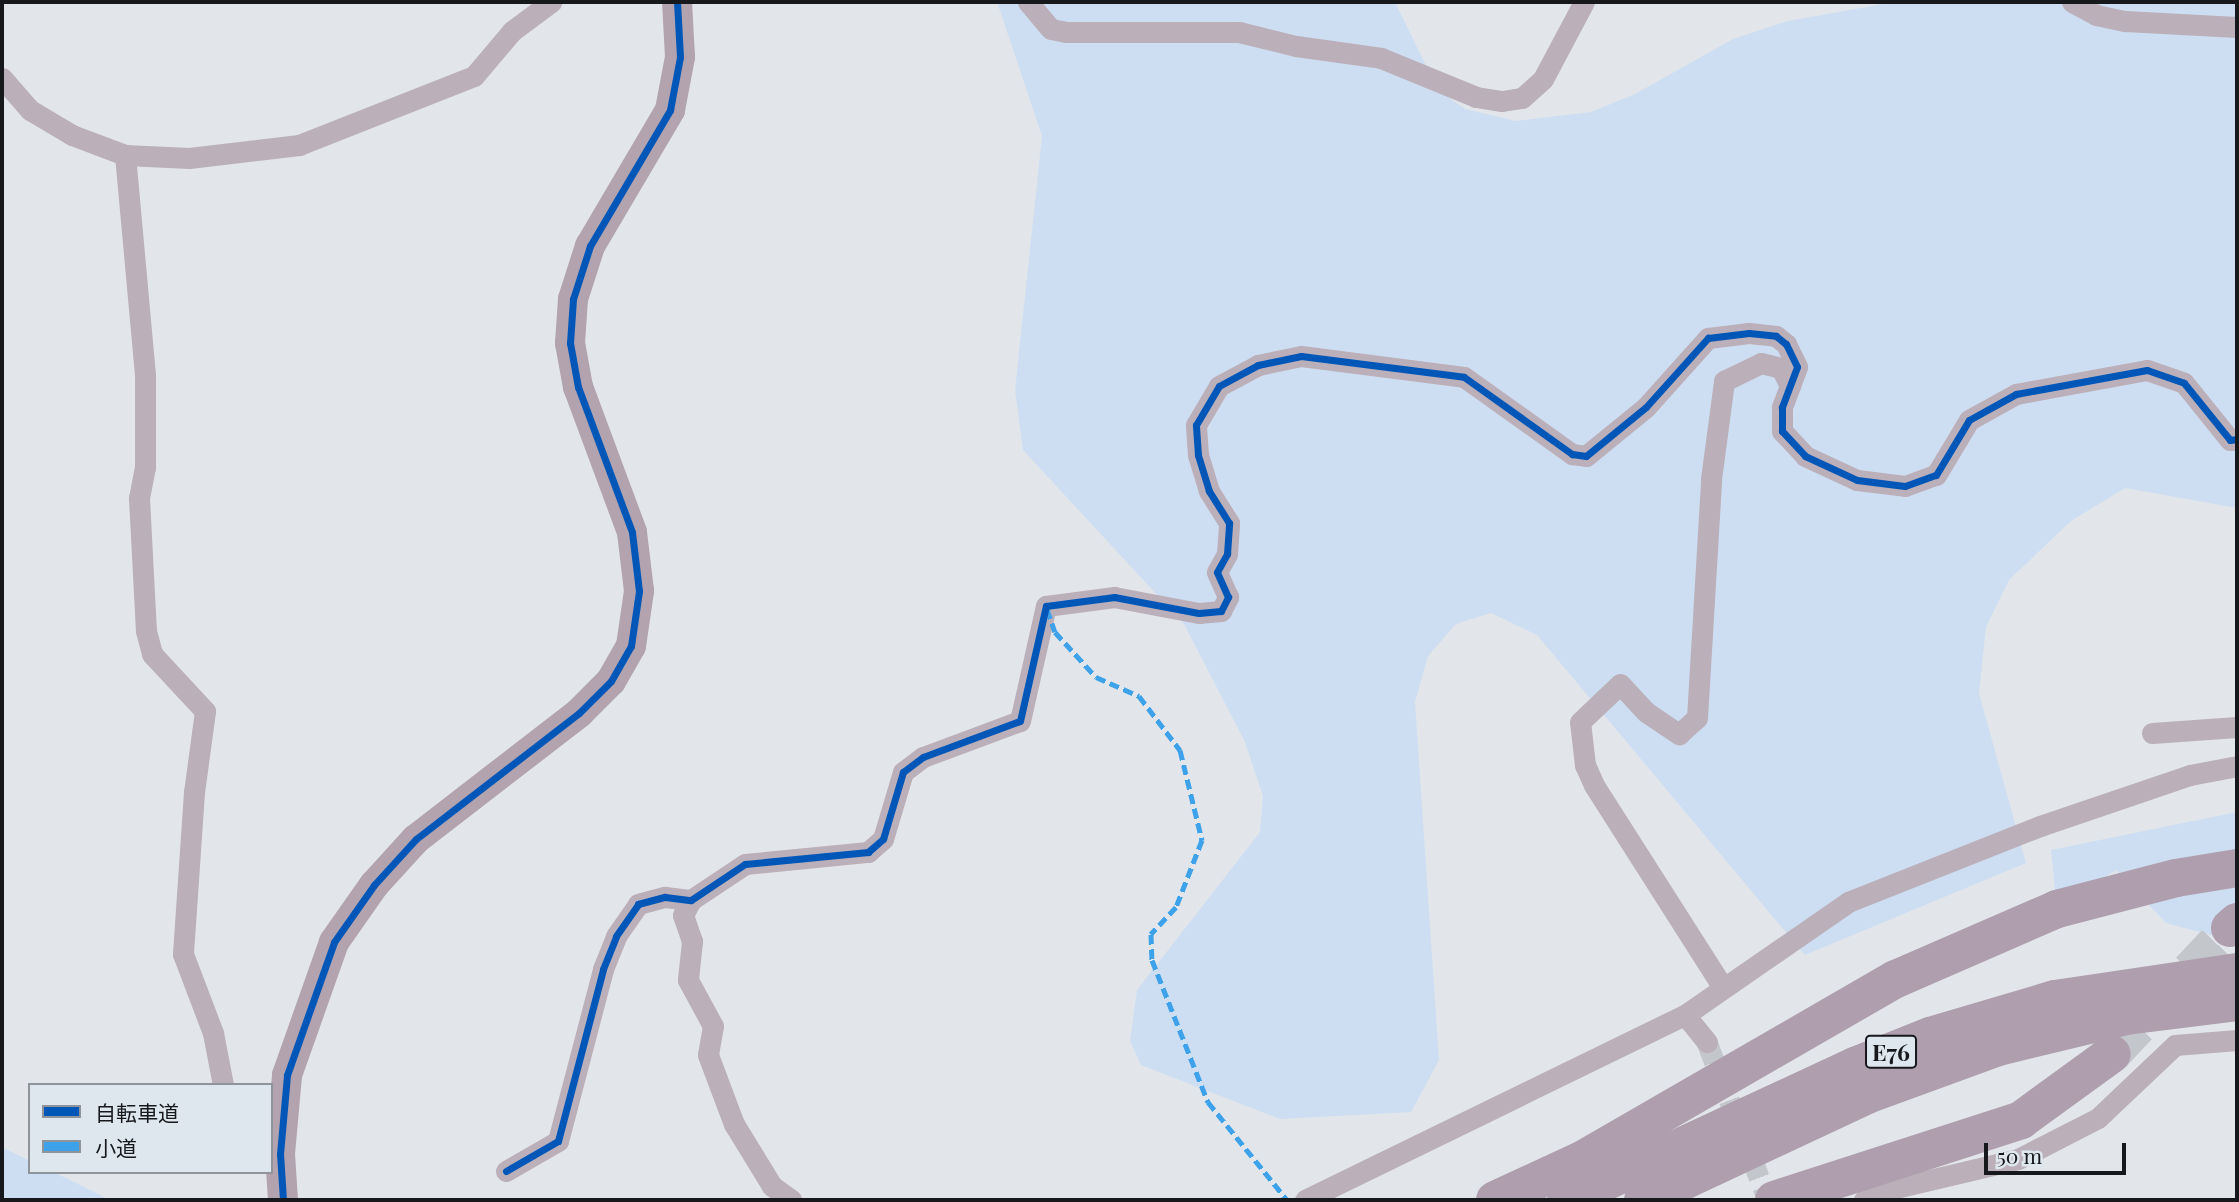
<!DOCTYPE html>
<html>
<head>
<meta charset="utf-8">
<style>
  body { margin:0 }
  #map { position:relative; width:2239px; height:1202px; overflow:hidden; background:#e2e6ea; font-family:"Playfair Display","Noto Sans JP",serif }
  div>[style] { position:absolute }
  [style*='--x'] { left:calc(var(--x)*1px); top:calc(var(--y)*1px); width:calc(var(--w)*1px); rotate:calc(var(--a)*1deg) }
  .green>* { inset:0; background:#cddef2 }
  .street-tunnel>* { height:21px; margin-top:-10.5px; transform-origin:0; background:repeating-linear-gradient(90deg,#c3c7cb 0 21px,transparent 0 31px) }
  .highway-tunnel>* { height:38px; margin-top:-19px; transform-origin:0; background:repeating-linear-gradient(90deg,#c3c7cb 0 38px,transparent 0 57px) }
  .street>* { height:21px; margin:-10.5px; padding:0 10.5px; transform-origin:10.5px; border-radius:10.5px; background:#bbafb9 }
  .secondary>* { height:30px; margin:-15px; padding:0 15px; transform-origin:15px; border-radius:15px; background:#b2a3af }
  .highway>* { height:38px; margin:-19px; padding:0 19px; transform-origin:19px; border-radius:19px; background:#af9fae }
  .quiet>* { height:5px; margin-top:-2.5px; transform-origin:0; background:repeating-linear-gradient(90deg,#3da2ea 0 10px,transparent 0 15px) }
  .cycleway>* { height:7px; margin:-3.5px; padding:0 3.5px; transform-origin:3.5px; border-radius:3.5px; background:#0057b8 }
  span { translate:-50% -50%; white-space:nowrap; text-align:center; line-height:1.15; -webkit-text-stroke:7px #dee6ee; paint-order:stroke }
  .shield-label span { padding:2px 5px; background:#dee6ee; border:2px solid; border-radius:5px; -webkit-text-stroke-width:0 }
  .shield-label { font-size:23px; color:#16181c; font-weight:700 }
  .frame { position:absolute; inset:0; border:4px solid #16181c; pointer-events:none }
  .legend { position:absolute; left:28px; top:1083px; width:245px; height:91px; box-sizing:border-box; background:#dee6ee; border:2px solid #8e949a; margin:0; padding:9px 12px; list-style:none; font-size:21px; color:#16181c }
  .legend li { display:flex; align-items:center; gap:14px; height:35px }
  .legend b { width:35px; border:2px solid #8e949a }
  .scale { position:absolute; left:1984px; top:1143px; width:142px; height:32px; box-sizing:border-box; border:4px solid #16181c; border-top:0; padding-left:9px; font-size:21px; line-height:24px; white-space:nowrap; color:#16181c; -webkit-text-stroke:5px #dee6ee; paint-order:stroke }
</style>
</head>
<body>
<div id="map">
  <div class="green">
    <div style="clip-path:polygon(997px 2px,1395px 2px,1438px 90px,1465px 109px,1516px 121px,1591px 112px,1635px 94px,1733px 39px,1788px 21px,1894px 2px,2237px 2px,2237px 508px,2125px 488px,2071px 521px,2009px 580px,1986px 627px,1979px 693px,2026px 863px,1805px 955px,1537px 635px,1491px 613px,1456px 624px,1428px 656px,1415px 702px,1439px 1060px,1411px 1112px,1280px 1119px,1141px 1065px,1130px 1041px,1137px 990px,1260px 832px,1263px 796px,1245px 742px,1184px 624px,1023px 450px,1015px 390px,1042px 136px)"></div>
    <div style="clip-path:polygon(2237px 812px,2237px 942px,2166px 923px,2116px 870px,2057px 909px,2051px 850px)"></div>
    <div style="clip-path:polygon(2px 1147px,30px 1161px,30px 1172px,54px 1172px,110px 1200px,2px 1200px)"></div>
  </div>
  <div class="street-tunnel">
    <div style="--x:1707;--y:1042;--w:169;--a:68.9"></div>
  </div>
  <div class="highway-tunnel">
    <div style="--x:2112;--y:1054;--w:173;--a:-46.9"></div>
  </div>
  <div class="street">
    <div style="--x:1028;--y:2;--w:35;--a:50"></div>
    <div style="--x:1051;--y:29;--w:15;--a:11"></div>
    <div style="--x:1066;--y:32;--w:173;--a:0"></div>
    <div style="--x:1239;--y:32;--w:59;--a:13.8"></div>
    <div style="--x:1296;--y:46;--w:86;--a:8"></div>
    <div style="--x:1381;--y:58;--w:103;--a:22.3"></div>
    <div style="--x:1476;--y:97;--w:26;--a:9"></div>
    <div style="--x:1502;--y:101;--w:20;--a:-9"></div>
    <div style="--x:1522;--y:98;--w:28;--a:-42"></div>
    <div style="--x:1543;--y:79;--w:87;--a:-62"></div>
    <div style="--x:2072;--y:2;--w:27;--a:28"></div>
    <div style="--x:2096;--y:15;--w:30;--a:12"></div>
    <div style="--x:2125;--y:21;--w:112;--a:3.1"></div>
    <div style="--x:2;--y:78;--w:43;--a:48.8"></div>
    <div style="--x:30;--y:110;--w:49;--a:30.8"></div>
    <div style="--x:72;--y:135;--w:57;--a:20.7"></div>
    <div style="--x:125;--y:155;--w:64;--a:2.7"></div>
    <div style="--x:189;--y:158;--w:111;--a:-6.7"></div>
    <div style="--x:299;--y:145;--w:188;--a:-21.5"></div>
    <div style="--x:474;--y:76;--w:59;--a:-49.8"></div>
    <div style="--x:512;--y:31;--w:49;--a:-36.6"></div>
    <div style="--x:125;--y:155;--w:221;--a:84.8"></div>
    <div style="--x:145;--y:375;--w:92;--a:90"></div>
    <div style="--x:145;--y:467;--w:32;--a:101"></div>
    <div style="--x:139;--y:498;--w:133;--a:87"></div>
    <div style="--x:146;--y:631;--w:24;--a:75"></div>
    <div style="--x:152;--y:654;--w:78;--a:47.1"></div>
    <div style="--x:205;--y:711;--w:82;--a:97.7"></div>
    <div style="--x:194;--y:792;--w:162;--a:93.9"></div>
    <div style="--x:183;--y:954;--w:85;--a:69.2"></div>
    <div style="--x:213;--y:1033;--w:53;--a:79.1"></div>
    <div style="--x:2152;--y:733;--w:85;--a:-4"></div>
    <div style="--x:691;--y:900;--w:17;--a:118"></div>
    <div style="--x:683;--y:915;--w:28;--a:71"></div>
    <div style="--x:692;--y:941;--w:39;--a:96"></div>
    <div style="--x:688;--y:980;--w:52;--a:61.5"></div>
    <div style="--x:713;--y:1026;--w:29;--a:100"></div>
    <div style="--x:708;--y:1055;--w:74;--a:69.4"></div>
    <div style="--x:734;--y:1124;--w:73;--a:58.5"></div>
    <div style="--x:772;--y:1186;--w:24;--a:36"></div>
    <div style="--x:1722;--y:986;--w:238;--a:-122.5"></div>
    <div style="--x:1594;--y:785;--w:22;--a:-114"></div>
    <div style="--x:1585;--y:765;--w:43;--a:-96.6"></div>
    <div style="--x:1580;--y:722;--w:55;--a:-43.5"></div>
    <div style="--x:1620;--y:684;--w:38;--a:47"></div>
    <div style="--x:1646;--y:712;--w:40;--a:34"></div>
    <div style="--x:1679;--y:734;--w:24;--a:-42"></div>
    <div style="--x:1697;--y:718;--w:239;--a:-86.6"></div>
    <div style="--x:1711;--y:479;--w:99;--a:-82.4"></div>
    <div style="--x:1724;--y:381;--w:41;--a:-25.9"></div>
    <div style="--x:1761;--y:363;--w:21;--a:14"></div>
    <div style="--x:1781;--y:368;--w:20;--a:63"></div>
    <div style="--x:1685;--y:1015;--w:35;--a:51"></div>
    <div style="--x:506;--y:1171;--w:60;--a:-30"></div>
    <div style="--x:558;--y:1141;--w:178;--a:-75.3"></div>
    <div style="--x:603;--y:969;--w:35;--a:-68"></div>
    <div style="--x:616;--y:936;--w:39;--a:-55"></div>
    <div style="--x:638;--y:904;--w:28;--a:-15"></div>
    <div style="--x:665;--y:897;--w:26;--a:7"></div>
    <div style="--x:691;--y:900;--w:65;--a:-33.7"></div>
    <div style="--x:745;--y:864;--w:124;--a:-5.6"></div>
    <div style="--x:868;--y:852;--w:20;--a:-41"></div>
    <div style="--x:883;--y:839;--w:70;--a:-73.4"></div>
    <div style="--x:903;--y:772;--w:25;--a:-37"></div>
    <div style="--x:923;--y:757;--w:103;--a:-20.4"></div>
    <div style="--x:1020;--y:721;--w:118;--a:-77.3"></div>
    <div style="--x:1046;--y:606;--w:69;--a:-7.5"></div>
    <div style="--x:1114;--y:597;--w:86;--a:10.7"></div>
    <div style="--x:1199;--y:613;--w:22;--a:-5"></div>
    <div style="--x:1221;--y:611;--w:16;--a:-63"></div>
    <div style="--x:1228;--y:597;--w:27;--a:-114"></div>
    <div style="--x:1217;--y:572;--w:21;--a:-61"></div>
    <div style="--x:1227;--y:554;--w:31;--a:-86"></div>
    <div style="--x:1229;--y:523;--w:38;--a:-122"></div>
    <div style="--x:1209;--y:491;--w:38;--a:-107"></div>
    <div style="--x:1198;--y:455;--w:30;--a:-94"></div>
    <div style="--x:1196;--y:425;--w:45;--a:-59.5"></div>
    <div style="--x:1219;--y:386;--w:44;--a:-28.3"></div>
    <div style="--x:1258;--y:365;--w:44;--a:-11.8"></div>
    <div style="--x:1301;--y:356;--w:164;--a:7.3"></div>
    <div style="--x:1464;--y:377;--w:133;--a:35.5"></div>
    <div style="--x:1572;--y:454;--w:14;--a:8"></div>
    <div style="--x:1586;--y:456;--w:77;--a:-39.2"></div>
    <div style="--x:1646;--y:407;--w:93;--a:-48.1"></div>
    <div style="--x:1708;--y:338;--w:41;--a:-7"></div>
    <div style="--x:1749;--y:333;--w:27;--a:6"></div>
    <div style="--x:1776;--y:336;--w:13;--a:39"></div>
    <div style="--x:1786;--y:344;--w:25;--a:64"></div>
    <div style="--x:1797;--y:367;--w:43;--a:110.6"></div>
    <div style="--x:1782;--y:407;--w:24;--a:90"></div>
    <div style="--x:1782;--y:431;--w:34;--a:47"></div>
    <div style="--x:1805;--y:456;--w:57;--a:24.8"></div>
    <div style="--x:1857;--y:480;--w:48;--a:7.1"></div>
    <div style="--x:1905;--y:486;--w:33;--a:-20"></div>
    <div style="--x:1936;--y:475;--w:64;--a:-59"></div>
    <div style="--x:1969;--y:420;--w:54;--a:-29"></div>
    <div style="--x:2016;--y:394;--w:133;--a:-10.4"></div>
    <div style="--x:2147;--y:370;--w:39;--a:19"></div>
    <div style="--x:2184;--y:383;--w:73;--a:51.1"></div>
    <div style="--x:2230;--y:440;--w:7;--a:-8"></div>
    <div style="--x:1305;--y:1200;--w:423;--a:-26"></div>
    <div style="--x:1685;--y:1015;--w:198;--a:-34.7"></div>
    <div style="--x:1848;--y:902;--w:206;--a:-21.6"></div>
    <div style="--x:2040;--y:826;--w:158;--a:-18.8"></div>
    <div style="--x:2190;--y:775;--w:48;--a:-10.8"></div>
    <div style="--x:1864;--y:1200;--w:25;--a:-23"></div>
    <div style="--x:1887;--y:1190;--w:135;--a:-13.3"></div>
    <div style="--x:2018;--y:1159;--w:90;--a:-27.1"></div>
    <div style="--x:2098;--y:1118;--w:106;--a:-43.5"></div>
    <div style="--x:2175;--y:1045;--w:62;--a:-4.6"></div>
  </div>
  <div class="secondary">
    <div style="--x:283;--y:1200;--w:46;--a:-93.7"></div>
    <div style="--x:280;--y:1154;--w:79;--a:-84.9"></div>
    <div style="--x:287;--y:1075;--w:141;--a:-70.5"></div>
    <div style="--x:334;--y:942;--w:70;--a:-54.9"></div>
    <div style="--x:374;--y:885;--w:62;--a:-47.6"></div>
    <div style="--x:416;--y:839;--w:206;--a:-37.7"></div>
    <div style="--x:579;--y:713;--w:45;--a:-45"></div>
    <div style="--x:611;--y:681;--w:40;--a:-60.3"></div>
    <div style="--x:631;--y:646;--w:56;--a:-81.7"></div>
    <div style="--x:639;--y:591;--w:59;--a:-96.8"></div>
    <div style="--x:632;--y:532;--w:155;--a:-110.4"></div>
    <div style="--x:578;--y:387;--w:45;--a:-100.3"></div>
    <div style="--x:570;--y:343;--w:44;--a:-86.1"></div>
    <div style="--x:573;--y:299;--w:56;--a:-72.2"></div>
    <div style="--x:590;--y:246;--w:158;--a:-59.5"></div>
    <div style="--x:670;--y:110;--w:54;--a:-79.3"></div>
    <div style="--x:680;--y:57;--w:55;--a:-93.1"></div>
  </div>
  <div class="highway">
    <div style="--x:2230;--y:928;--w:9;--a:-41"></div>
    <div style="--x:1495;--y:1200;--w:96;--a:-24.7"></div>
    <div style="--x:1582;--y:1160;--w:362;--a:-30"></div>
    <div style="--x:1896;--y:979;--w:176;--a:-23.5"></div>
    <div style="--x:2057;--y:909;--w:123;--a:-14.6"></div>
    <div style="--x:2176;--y:878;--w:62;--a:-9.3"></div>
    <div style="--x:1566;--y:1200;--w:319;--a:-24.9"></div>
    <div style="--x:1855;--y:1066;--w:81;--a:-21.8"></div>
    <div style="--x:1930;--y:1036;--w:130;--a:-16.5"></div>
    <div style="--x:2055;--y:999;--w:184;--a:-8.4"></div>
    <div style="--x:1643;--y:1200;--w:247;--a:-25.1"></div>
    <div style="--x:1867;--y:1095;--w:140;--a:-20.1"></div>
    <div style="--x:1998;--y:1047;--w:132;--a:-13.6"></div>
    <div style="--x:2126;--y:1016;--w:112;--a:-7.2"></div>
    <div style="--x:1774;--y:1200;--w:260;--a:-17.9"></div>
    <div style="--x:2021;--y:1120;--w:112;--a:-36"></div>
  </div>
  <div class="quiet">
    <div style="--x:1047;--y:609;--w:24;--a:71"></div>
    <div style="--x:1055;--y:632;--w:61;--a:47.7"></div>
    <div style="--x:1096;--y:677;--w:47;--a:23.8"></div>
    <div style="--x:1139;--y:696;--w:68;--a:52.8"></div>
    <div style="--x:1180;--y:750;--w:93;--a:76.3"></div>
    <div style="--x:1202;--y:840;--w:72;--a:111.2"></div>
    <div style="--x:1176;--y:907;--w:37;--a:133"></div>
    <div style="--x:1151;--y:934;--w:26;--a:88"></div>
    <div style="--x:1152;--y:960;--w:153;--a:68.5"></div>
    <div style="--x:1208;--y:1102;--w:126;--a:51.1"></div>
  </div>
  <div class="cycleway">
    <div style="--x:506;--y:1171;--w:60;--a:-30"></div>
    <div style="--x:558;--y:1141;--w:178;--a:-75.3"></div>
    <div style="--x:603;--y:969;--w:35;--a:-68"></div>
    <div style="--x:616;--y:936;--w:39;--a:-55"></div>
    <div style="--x:638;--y:904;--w:28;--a:-15"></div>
    <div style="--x:665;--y:897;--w:26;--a:7"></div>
    <div style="--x:691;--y:900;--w:65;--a:-33.7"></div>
    <div style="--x:745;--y:864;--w:124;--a:-5.6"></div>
    <div style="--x:868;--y:852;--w:20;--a:-41"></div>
    <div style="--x:883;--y:839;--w:70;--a:-73.4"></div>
    <div style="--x:903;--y:772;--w:25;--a:-37"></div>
    <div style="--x:923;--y:757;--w:103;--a:-20.4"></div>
    <div style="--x:1020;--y:721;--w:118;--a:-77.3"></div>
    <div style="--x:1046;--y:606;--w:69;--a:-7.5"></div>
    <div style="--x:1114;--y:597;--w:86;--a:10.7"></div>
    <div style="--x:1199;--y:613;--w:22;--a:-5"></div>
    <div style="--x:1221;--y:611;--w:16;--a:-63"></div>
    <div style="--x:1228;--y:597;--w:27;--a:-114"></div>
    <div style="--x:1217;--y:572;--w:21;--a:-61"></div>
    <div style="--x:1227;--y:554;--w:31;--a:-86"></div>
    <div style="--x:1229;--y:523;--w:38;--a:-122"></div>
    <div style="--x:1209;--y:491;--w:38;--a:-107"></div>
    <div style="--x:1198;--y:455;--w:30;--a:-94"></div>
    <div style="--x:1196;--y:425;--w:45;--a:-59.5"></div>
    <div style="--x:1219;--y:386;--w:44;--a:-28.3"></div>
    <div style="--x:1258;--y:365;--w:44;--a:-11.8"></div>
    <div style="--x:1301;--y:356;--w:164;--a:7.3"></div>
    <div style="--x:1464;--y:377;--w:133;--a:35.5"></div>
    <div style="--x:1572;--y:454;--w:14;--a:8"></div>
    <div style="--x:1586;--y:456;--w:77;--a:-39.2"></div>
    <div style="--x:1646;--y:407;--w:93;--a:-48.1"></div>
    <div style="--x:1708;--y:338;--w:41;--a:-7"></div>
    <div style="--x:1749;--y:333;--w:27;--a:6"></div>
    <div style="--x:1776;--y:336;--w:13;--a:39"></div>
    <div style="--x:1786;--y:344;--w:25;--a:64"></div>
    <div style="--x:1797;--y:367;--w:43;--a:110.6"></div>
    <div style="--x:1782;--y:407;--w:24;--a:90"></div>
    <div style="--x:1782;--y:431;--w:34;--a:47"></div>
    <div style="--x:1805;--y:456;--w:57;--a:24.8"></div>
    <div style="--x:1857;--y:480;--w:48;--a:7.1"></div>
    <div style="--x:1905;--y:486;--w:33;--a:-20"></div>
    <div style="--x:1936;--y:475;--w:64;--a:-59"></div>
    <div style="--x:1969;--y:420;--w:54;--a:-29"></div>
    <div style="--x:2016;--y:394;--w:133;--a:-10.4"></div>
    <div style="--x:2147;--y:370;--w:39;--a:19"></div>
    <div style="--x:2184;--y:383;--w:73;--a:51.1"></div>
    <div style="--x:2230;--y:440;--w:7;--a:-8"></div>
    <div style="--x:283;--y:1200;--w:46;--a:-93.7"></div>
    <div style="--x:280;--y:1154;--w:79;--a:-84.9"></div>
    <div style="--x:287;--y:1075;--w:141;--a:-70.5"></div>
    <div style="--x:334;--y:942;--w:70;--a:-54.9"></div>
    <div style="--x:374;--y:885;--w:62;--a:-47.6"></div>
    <div style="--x:416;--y:839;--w:206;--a:-37.7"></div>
    <div style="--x:579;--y:713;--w:45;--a:-45"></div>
    <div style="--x:611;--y:681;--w:40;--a:-60.3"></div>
    <div style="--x:631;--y:646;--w:56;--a:-81.7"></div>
    <div style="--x:639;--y:591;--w:59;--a:-96.8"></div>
    <div style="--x:632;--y:532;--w:155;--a:-110.4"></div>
    <div style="--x:578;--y:387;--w:45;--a:-100.3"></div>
    <div style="--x:570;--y:343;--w:44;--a:-86.1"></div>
    <div style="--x:573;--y:299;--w:56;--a:-72.2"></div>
    <div style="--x:590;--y:246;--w:158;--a:-59.5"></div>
    <div style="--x:670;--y:110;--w:54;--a:-79.3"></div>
    <div style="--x:680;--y:57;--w:55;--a:-93.1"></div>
  </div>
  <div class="shield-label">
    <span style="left:1891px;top:1052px">E76</span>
  </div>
  <div class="frame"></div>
  <ul class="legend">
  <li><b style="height:9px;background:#0057b8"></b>自転車道</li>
  <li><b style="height:9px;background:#3da2ea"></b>小道</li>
  </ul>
  <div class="scale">50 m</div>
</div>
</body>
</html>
